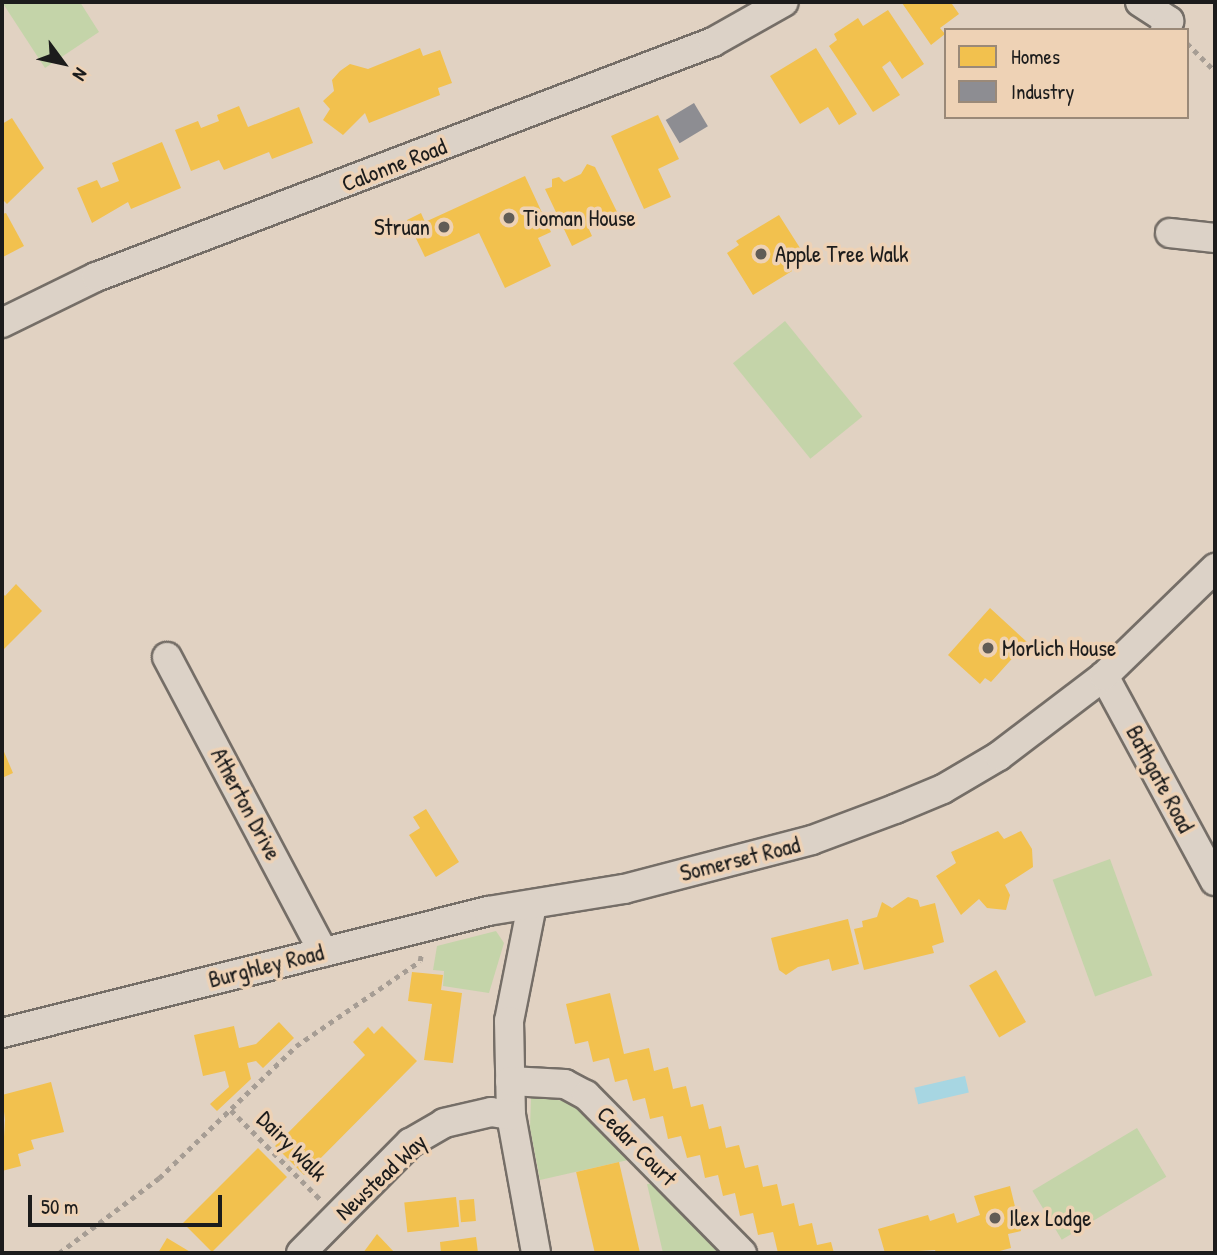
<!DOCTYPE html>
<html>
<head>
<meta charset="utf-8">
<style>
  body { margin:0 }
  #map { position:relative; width:1217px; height:1255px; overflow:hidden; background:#e1d2c2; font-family:"Patrick Hand",sans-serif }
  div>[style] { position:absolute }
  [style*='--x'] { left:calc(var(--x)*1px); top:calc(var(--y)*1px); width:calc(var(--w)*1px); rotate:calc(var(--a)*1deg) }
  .green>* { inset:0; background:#c4d4a9; transform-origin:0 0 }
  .water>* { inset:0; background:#a7d6e2; transform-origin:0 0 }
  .homes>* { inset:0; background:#f2c14e; transform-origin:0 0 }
  .industry>* { inset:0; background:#8d8d92; transform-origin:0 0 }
  .path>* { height:4.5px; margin-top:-2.25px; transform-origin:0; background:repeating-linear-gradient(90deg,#a69d94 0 5px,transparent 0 10px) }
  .roads { filter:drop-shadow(2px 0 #756e67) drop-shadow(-2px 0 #756e67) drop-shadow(0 2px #756e67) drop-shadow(0 -2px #756e67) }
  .minor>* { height:28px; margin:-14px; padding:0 14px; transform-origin:14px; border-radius:14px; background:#dcd2c7 }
  .dots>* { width:19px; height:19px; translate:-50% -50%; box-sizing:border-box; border:4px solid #eed2b5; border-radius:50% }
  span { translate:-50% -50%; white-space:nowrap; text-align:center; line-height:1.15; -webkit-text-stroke:7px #eed2b5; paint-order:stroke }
  .street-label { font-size:23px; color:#1c1c1c }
  .poi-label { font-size:23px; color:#1c1c1c }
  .left { translate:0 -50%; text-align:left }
  .right { translate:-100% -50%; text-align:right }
  .frame { position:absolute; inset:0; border:4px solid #1c1c1c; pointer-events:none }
  .legend { position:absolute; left:944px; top:28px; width:245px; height:91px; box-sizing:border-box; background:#eed2b5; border:2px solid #9a8978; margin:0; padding:9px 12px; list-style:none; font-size:21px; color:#1c1c1c }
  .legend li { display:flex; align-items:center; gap:14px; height:35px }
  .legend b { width:35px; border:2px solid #9a8978 }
  .north { position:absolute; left:28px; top:28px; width:70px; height:70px; -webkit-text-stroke:5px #eed2b5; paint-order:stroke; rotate:123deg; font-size:19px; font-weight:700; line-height:28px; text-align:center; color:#1c1c1c }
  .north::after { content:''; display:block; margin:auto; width:24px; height:32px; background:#1c1c1c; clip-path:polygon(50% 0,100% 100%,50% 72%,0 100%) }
  .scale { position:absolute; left:28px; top:1195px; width:194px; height:32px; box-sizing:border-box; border:4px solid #1c1c1c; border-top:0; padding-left:9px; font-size:21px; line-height:24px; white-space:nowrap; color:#1c1c1c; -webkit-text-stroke:5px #eed2b5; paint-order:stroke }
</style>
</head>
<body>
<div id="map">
  <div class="green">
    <div style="clip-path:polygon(2px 2px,80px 2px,99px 32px,45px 68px)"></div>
    <div style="left:785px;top:321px;width:123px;height:67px;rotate:51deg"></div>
    <div style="left:1110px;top:859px;width:124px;height:61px;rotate:70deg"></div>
    <div style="clip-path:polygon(496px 931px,504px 943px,489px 993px,443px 986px,444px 971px,433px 970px,437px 946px)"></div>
    <div style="clip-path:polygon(531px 1096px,571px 1102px,628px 1160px,540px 1180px,530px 1128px)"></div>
    <div style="left:1137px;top:1128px;width:57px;height:122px;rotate:59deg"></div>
    <div style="clip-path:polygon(647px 1184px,652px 1184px,721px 1253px,663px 1253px)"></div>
  </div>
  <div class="water">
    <div style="left:965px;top:1076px;width:17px;height:52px;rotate:77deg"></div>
  </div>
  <div class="homes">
    <div style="clip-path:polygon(955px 2px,952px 4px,959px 14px,940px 28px,945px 34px,931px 45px,902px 3px)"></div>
    <div style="clip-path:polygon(888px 10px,924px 64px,902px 79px,890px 61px,882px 67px,900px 95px,873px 112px,829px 46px,837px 40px,834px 34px,858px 18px,863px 26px)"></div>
    <div style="clip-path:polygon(420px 48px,423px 56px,440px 50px,452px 83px,438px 88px,440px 95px,369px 123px,365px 113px,343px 135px,323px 120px,330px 109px,323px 101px,334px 91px,332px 80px,340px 71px,350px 64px,368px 69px)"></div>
    <div style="clip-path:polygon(816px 48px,857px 114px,839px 125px,828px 107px,800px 124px,770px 76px)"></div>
    <div style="clip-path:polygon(239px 106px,248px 127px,299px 107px,313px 143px,272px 159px,269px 152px,224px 170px,219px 160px,191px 171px,175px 130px,198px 121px,201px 128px,219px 121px,217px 115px)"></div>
    <div style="clip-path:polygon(658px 115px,679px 159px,658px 169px,671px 197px,644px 209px,611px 136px)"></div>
    <div style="clip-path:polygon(12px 118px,44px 168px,7px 204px,2px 199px,2px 124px)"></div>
    <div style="clip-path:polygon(162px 142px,181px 188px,131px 209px,128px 202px,92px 223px,77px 188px,97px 180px,101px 188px,119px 181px,112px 163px)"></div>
    <div style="clip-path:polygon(587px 164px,595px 167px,619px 216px,599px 225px,597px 220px,587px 225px,592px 236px,572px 246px,545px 189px,552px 187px,552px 179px,559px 177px,564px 182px,581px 174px)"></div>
    <div style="clip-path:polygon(525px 176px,551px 232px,538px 238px,551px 266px,505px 288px,479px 233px,425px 257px,407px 220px,421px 213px,425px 222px)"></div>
    <div style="clip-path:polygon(6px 213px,24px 246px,3px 257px,2px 214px)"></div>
    <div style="clip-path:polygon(779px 215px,800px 248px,787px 262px,792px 271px,753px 295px,727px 253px,739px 245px,736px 241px)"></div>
    <div style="clip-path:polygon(16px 584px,42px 611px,2px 651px,2px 592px,5px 596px)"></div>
    <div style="clip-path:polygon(990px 608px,1027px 642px,991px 682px,985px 678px,980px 684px,948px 655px)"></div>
    <div style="clip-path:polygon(2px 747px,13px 773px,2px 778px)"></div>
    <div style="clip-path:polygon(426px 809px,459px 862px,436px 877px,409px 835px,420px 828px,413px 817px)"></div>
    <div style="clip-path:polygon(998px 831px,1004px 839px,1021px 831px,1032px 849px,1033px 867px,1005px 885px,1010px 895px,1006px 910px,987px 908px,979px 899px,961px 915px,936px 876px,956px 863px,951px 852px)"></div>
    <div style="clip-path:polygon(908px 897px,918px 900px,920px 907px,935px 903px,944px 942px,932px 946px,934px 953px,864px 970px,854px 929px,863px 927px,862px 921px,877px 917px,882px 902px,892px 908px)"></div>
    <div style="clip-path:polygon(848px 919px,859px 964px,832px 971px,829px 959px,798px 967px,786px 975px,779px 970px,771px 938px)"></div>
    <div style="left:996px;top:970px;width:60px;height:31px;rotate:60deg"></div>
    <div style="clip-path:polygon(412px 972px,443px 975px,441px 990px,462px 993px,453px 1063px,424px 1060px,432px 1004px,408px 1001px)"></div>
    <div style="clip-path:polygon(610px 993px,624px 1054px,649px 1048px,654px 1071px,668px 1067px,673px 1089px,686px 1086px,691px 1107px,703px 1104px,709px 1129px,721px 1126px,726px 1148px,739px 1145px,745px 1168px,758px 1165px,763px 1187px,777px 1184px,782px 1206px,794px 1203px,799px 1226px,812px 1223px,817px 1245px,831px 1242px,834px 1253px,778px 1253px,773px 1232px,758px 1235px,753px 1213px,740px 1216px,735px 1193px,723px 1196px,718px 1175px,705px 1178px,700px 1155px,687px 1158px,681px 1136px,668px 1139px,663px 1116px,650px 1119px,645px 1098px,633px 1101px,627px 1079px,615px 1082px,609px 1058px,593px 1062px,588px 1041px,575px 1044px,566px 1004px)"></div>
    <div style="clip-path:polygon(279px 1022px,294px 1038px,263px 1068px,256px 1061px,247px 1063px,251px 1079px,217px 1111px,210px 1104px,229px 1087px,225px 1071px,203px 1076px,194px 1035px,234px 1026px,239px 1048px,256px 1044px)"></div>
    <div style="clip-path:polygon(382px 1026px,417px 1061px,304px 1175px,275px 1146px,365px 1055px,353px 1042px,368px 1027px,374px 1034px)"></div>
    <div style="clip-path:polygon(51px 1082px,64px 1132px,31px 1140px,34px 1149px,18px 1154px,21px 1166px,2px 1171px,5px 1120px,2px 1095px)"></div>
    <div style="left:258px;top:1148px;width:41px;height:106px;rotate:45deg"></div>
    <div style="left:619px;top:1162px;width:93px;height:44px;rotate:77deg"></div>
    <div style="clip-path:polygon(1010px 1186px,1021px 1231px,1008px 1234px,1011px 1248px,992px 1253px,936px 1253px,935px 1250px,885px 1253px,878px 1229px,928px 1215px,930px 1221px,954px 1213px,957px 1223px,980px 1215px,974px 1196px)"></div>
    <div style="left:456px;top:1197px;width:30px;height:52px;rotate:84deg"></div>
    <div style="left:474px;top:1199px;width:22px;height:15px;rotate:85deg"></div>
    <div style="clip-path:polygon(377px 1234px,395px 1253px,363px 1253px)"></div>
    <div style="clip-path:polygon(476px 1237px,478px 1253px,441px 1253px,440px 1242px)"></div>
    <div style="clip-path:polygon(167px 1238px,192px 1253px,158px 1253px)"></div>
  </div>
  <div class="industry">
    <div style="left:694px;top:103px;width:27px;height:33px;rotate:59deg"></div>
  </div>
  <div class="path">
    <div style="--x:1187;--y:43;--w:40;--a:45"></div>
    <div style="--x:231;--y:1110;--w:126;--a:45"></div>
    <div style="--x:59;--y:1253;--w:125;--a:-36.9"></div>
    <div style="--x:159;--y:1178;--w:190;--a:-43.9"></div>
    <div style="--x:296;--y:1046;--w:150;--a:-34.4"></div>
    <div style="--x:420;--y:961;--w:6;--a:-81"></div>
  </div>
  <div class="roads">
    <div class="minor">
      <div style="--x:1140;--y:2;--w:35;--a:33"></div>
      <div style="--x:1169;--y:21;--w:10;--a:114"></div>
      <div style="--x:1170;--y:233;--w:45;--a:6.3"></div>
      <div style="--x:2;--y:323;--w:105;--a:-26.1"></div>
      <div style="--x:96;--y:277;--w:660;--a:-20.85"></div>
      <div style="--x:713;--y:42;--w:81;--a:-29.4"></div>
      <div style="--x:167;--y:657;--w:334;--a:62.1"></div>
      <div style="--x:1104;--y:676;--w:233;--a:61.6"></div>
      <div style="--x:532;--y:905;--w:118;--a:101.2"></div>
      <div style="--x:509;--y:1021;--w:94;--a:88.8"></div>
      <div style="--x:511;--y:1115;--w:140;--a:79.7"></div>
      <div style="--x:2;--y:1033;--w:501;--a:-14.09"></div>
      <div style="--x:488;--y:911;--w:138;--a:-9.2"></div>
      <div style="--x:624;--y:889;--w:194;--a:-14.6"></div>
      <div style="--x:812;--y:840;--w:89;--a:-20.5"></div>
      <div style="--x:895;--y:809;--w:52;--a:-22.6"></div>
      <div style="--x:943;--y:789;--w:65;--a:-30.5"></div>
      <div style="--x:999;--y:756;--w:132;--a:-37.3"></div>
      <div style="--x:1104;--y:676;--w:155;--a:-44.2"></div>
      <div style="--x:510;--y:1081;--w:55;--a:3.1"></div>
      <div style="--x:565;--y:1084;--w:24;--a:28"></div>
      <div style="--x:586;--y:1095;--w:222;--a:45.4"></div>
      <div style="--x:301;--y:1253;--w:155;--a:-45.3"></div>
      <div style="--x:410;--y:1143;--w:39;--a:-30"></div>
      <div style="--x:444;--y:1123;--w:48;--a:-13.2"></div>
      <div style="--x:491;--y:1112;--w:20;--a:9"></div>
    </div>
  </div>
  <div class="dots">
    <div style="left:509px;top:218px;background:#615c56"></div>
    <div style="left:444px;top:227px;background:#615c56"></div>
    <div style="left:761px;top:254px;background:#615c56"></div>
    <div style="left:988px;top:648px;background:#615c56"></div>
    <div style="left:995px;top:1218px;background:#615c56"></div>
  </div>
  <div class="street-label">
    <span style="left:394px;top:165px;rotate:-21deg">Calonne Road</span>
    <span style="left:1160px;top:779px;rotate:62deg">Bathgate Road</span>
    <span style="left:246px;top:804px;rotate:62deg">Atherton Drive</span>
    <span style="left:740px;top:859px;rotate:-14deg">Somerset Road</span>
    <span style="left:266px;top:966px;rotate:-14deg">Burghley Road</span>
    <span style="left:292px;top:1146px;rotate:45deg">Dairy Walk</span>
    <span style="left:637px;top:1146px;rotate:45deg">Cedar Court</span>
    <span style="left:381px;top:1177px;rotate:-43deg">Newstead Way</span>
  </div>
  <div class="poi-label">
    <span class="left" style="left:523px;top:218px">Tioman House</span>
    <span class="right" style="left:430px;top:227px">Struan</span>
    <span class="left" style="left:775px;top:254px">Apple Tree Walk</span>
    <span class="left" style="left:1002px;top:648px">Morlich House</span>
    <span class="left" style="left:1009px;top:1218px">Ilex Lodge</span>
  </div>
  <div class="frame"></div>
  <ul class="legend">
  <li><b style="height:19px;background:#f2c14e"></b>Homes</li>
  <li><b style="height:19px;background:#8d8d92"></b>Industry</li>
  </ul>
  <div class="north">N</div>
  <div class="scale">50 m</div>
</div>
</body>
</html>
